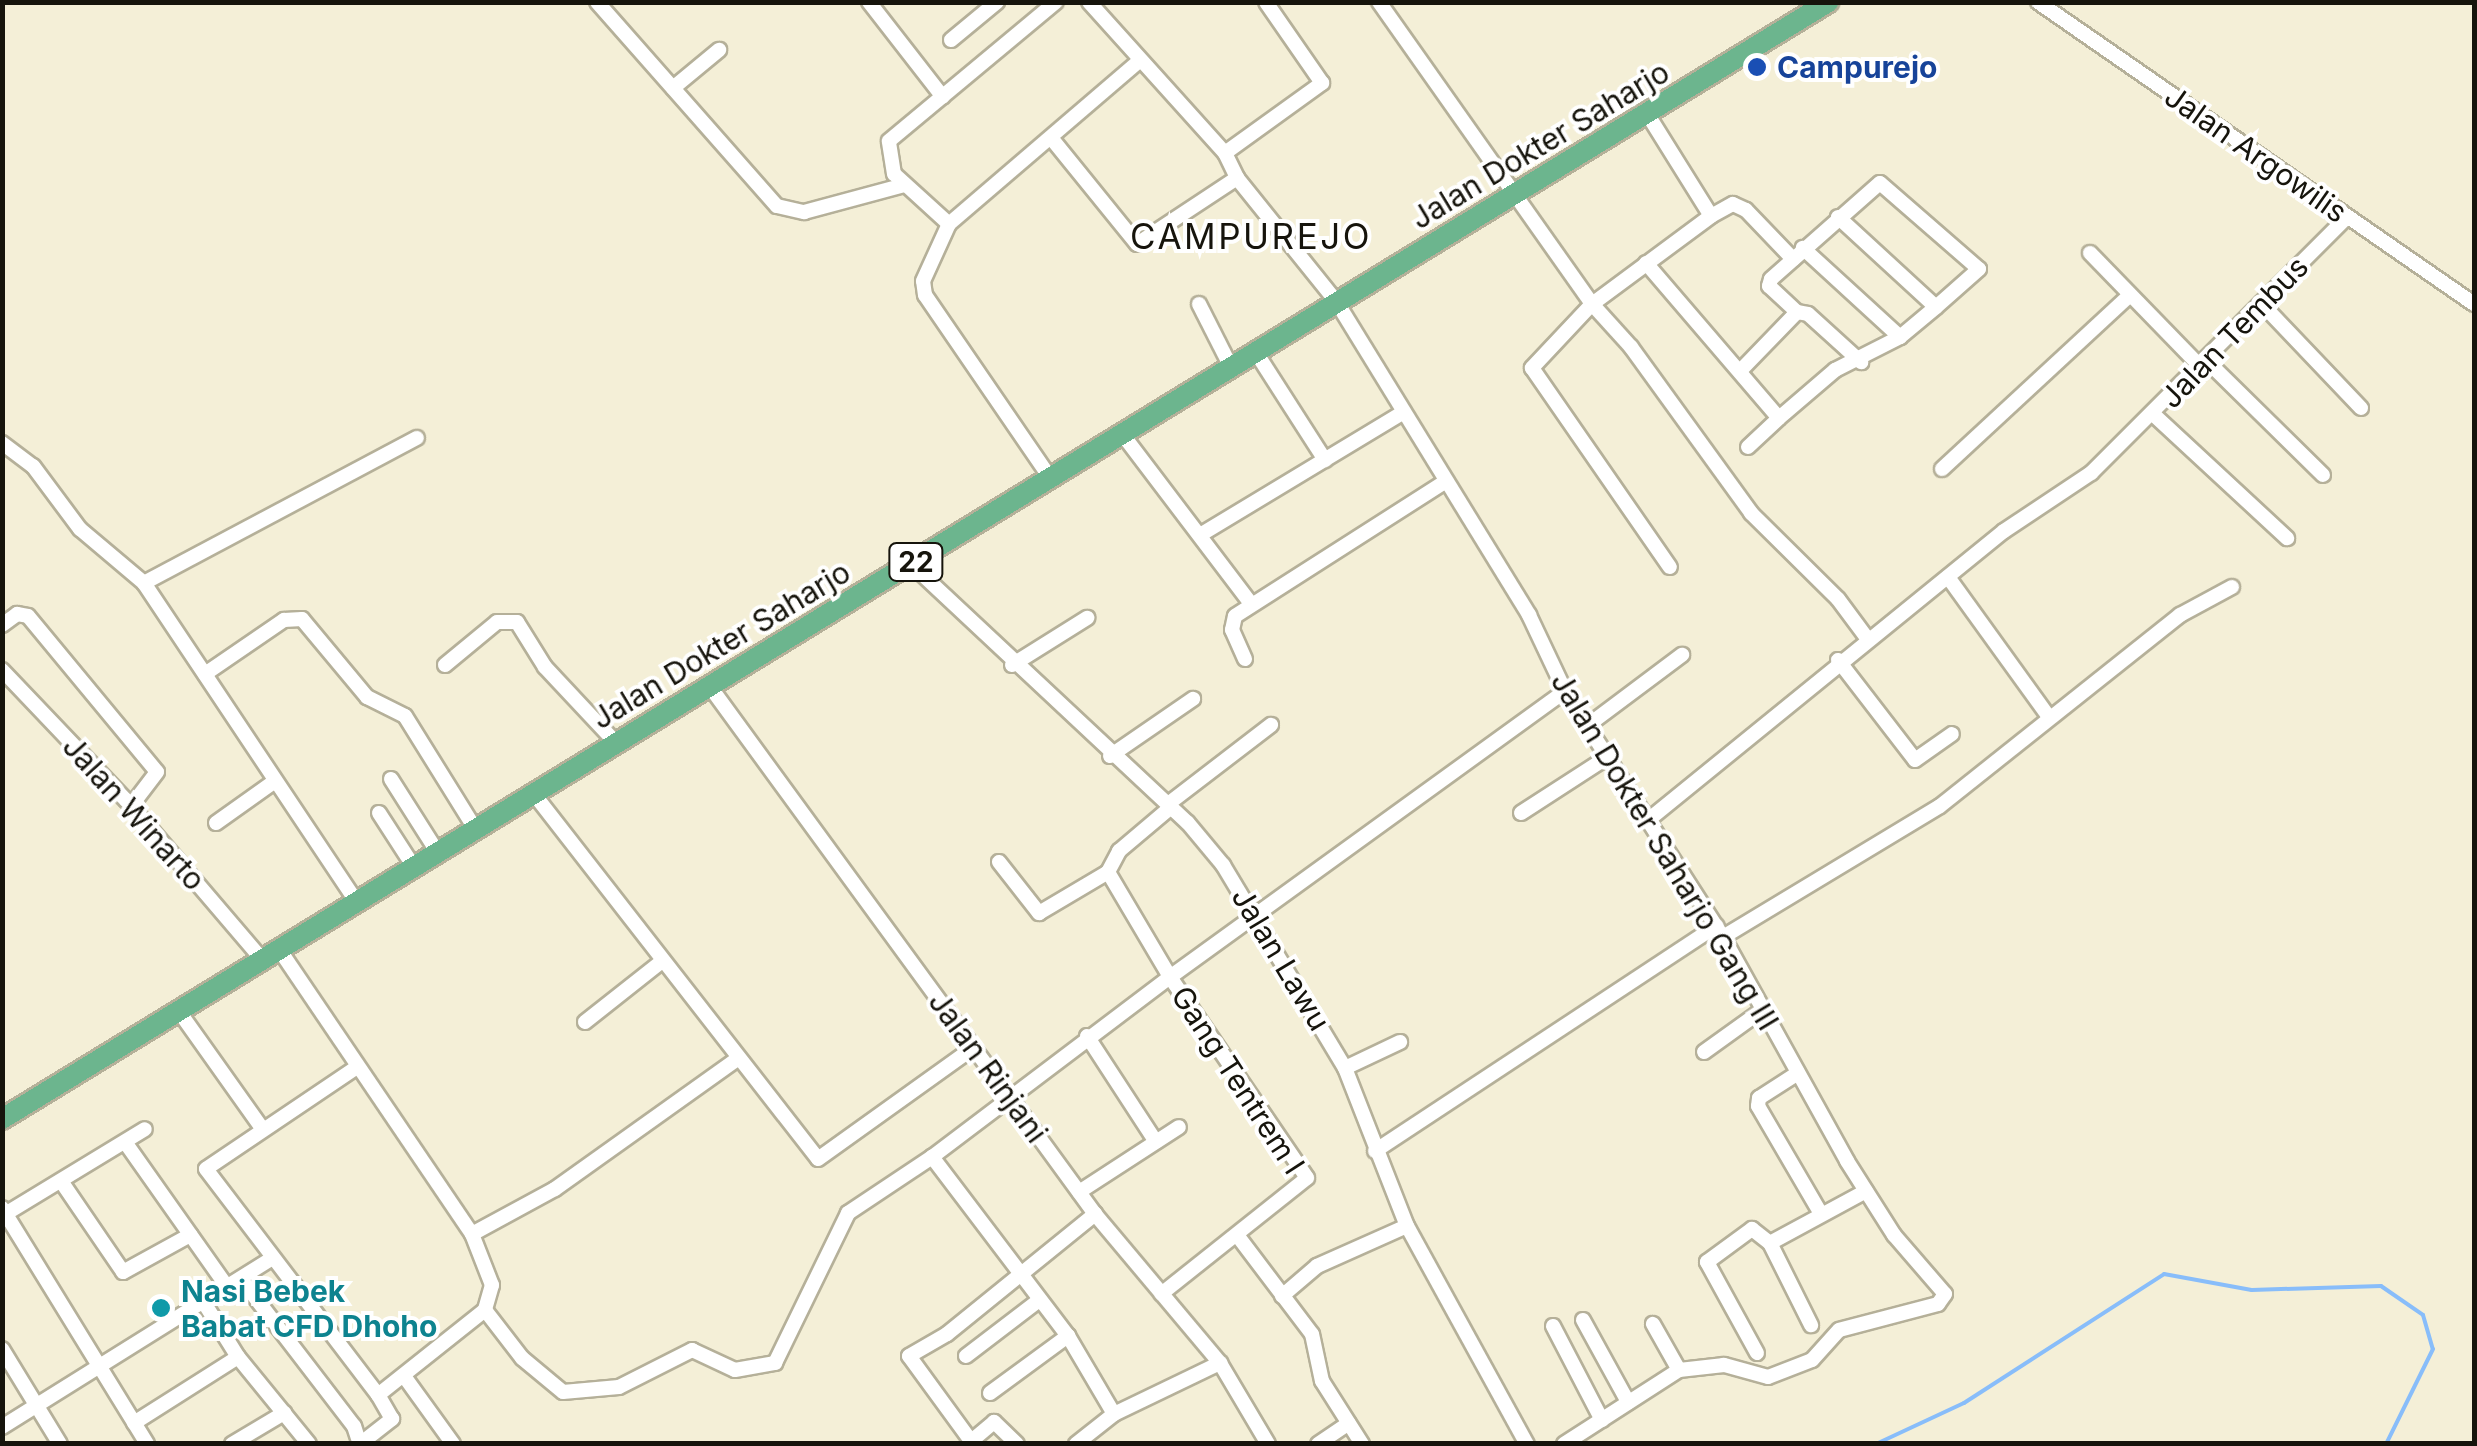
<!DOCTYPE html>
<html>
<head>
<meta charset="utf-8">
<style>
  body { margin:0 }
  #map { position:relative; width:2477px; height:1446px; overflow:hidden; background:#f4efd7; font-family:Inter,sans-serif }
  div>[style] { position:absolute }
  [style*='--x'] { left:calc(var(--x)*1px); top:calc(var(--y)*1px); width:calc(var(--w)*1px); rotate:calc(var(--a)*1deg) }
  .stream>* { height:4px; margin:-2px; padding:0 2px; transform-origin:2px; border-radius:2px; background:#88bdfa }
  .roads { filter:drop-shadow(2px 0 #b5b099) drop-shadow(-2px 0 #b5b099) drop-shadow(0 2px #b5b099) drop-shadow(0 -2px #b5b099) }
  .minor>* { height:14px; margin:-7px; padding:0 7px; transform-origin:7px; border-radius:7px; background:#fff }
  .highway>* { height:20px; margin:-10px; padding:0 10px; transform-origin:10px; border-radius:10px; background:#6cb58e }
  .dots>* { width:28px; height:28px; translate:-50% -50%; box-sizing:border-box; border:5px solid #fff; border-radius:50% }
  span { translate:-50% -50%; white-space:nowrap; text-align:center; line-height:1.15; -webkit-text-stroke:8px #fff; paint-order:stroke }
  .shield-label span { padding:2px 8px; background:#fff; border:2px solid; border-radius:8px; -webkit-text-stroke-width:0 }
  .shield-label { font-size:28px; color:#16140c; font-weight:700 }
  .transit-label { font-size:30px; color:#164399; font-weight:700 }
  .left { translate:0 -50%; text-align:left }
  .street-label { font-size:30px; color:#16140c }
  .culture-label { font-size:30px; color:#0d838f; font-weight:700 }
  .quarter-label { font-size:35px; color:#16140c; letter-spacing:2.5px }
  .frame { position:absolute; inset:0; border:5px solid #16140c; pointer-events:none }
</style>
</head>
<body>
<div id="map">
  <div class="stream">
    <div style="--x:1876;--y:1444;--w:97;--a:-25"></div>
    <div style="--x:1964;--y:1403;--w:238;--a:-32.8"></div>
    <div style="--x:2164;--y:1274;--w:89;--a:10.3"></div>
    <div style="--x:2252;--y:1290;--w:129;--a:-1.8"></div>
    <div style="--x:2381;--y:1286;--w:51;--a:34.6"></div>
    <div style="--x:2423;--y:1315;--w:35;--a:74"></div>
    <div style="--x:2433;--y:1349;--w:106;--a:116.3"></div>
  </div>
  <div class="roads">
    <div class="minor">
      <div style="--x:597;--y:2;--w:272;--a:48.6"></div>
      <div style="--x:777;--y:206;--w:28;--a:13"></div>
      <div style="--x:804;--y:212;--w:104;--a:-15.1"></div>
      <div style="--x:869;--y:2;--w:120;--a:52.1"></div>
      <div style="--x:1089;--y:2;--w:203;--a:48"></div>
      <div style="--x:1225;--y:153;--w:28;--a:64"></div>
      <div style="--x:1237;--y:178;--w:158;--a:51.2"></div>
      <div style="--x:1336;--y:301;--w:369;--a:58.4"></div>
      <div style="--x:1529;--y:615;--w:84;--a:64.7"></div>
      <div style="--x:1565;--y:691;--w:292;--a:57.3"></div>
      <div style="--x:1723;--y:937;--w:256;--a:61"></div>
      <div style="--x:1847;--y:1161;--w:88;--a:57.6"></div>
      <div style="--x:1894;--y:1235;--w:78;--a:49.2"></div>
      <div style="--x:1945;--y:1294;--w:12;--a:125"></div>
      <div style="--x:1938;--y:1304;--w:102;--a:165.3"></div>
      <div style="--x:1839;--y:1330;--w:40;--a:132"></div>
      <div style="--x:1812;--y:1360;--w:47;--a:158.9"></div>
      <div style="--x:1768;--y:1377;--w:46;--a:-164.7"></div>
      <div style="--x:1724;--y:1365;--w:45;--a:173.7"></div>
      <div style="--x:1379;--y:2;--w:370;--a:54.8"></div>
      <div style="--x:1592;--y:304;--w:58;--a:47.8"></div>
      <div style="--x:1631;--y:347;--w:205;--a:54.1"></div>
      <div style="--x:1751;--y:513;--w:122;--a:44.7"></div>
      <div style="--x:1838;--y:599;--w:49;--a:53.4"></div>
      <div style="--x:2038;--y:2;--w:530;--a:34.71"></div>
      <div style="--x:951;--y:40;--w:60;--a:-39.6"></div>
      <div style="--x:673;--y:88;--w:60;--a:-39.6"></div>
      <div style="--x:1648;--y:115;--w:119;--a:58"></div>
      <div style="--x:1711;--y:216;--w:148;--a:143.5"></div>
      <div style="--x:1592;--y:304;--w:88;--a:133.2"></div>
      <div style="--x:1532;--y:368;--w:242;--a:55.3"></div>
      <div style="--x:1052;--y:139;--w:135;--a:51"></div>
      <div style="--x:1137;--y:244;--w:120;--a:-33.4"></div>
      <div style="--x:1225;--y:153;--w:120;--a:-35.8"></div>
      <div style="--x:1322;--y:83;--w:98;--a:-124.7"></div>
      <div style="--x:1711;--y:216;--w:25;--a:-29"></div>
      <div style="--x:1733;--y:204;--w:14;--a:25"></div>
      <div style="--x:1746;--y:210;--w:68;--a:46.2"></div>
      <div style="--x:1838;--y:217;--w:133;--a:42.6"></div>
      <div style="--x:1936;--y:307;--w:47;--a:140.2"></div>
      <div style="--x:949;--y:224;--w:74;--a:-137.7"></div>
      <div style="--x:894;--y:174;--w:33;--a:-99"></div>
      <div style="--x:889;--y:141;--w:217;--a:-39.8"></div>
      <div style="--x:2090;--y:253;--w:158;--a:45.8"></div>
      <div style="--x:1646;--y:263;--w:204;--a:49.4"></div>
      <div style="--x:1779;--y:418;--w:74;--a:-40.6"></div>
      <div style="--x:1835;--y:370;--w:73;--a:-26.9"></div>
      <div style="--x:1900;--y:337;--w:132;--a:-137.5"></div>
      <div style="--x:2261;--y:303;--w:145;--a:46.4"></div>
      <div style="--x:1199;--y:304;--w:73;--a:63.1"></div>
      <div style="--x:1797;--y:312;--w:38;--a:-137"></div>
      <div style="--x:1769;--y:286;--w:7;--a:-74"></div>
      <div style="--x:1771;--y:279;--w:145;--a:-41.4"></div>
      <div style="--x:1880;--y:183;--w:131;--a:41"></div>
      <div style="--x:1979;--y:269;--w:57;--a:138.5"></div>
      <div style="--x:1257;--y:354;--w:126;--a:57.3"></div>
      <div style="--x:2206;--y:360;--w:164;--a:44.5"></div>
      <div style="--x:1740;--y:371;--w:82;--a:-46"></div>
      <div style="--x:1797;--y:312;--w:11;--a:10"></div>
      <div style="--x:1808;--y:314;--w:72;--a:42.2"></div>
      <div style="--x:2153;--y:414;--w:183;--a:42.8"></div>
      <div style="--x:1123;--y:435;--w:213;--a:52.8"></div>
      <div style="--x:2;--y:443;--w:39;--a:37"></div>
      <div style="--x:33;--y:466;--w:79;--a:53.3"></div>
      <div style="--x:80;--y:529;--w:84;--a:40.2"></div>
      <div style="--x:144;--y:583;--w:382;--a:56.3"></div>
      <div style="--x:1748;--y:447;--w:42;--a:-43.1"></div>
      <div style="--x:1942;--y:469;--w:256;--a:-42.8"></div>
      <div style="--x:1051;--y:479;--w:223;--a:-124.4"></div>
      <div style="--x:925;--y:295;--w:14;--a:-98"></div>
      <div style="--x:923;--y:281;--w:63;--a:-65.5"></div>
      <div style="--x:949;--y:224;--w:248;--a:-40.6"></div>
      <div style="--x:1200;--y:535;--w:238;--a:-31.1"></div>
      <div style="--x:911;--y:564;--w:379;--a:43.1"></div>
      <div style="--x:1188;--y:823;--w:55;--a:50.2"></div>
      <div style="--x:1223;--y:865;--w:237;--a:59"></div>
      <div style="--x:1345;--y:1068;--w:170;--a:68.6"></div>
      <div style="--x:1407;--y:1226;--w:249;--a:61.2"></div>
      <div style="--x:1948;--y:577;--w:173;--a:54.2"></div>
      <div style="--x:144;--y:583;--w:309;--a:-28"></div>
      <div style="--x:2;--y:625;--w:19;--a:-36"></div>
      <div style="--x:17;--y:614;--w:11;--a:10"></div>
      <div style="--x:28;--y:616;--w:202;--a:50.4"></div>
      <div style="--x:157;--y:772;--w:43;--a:127.4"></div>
      <div style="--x:1245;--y:659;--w:32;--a:-114"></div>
      <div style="--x:1232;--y:630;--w:14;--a:-78"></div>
      <div style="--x:1235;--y:616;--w:250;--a:-32.6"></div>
      <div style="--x:1838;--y:660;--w:126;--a:52.4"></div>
      <div style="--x:1915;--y:760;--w:45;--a:-35.1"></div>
      <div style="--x:445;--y:665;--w:67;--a:-39.6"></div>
      <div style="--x:497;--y:622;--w:20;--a:0"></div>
      <div style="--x:517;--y:622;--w:53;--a:58.1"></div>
      <div style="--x:545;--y:667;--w:105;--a:46.9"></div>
      <div style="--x:1012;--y:665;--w:89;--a:-32.1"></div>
      <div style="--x:2;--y:670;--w:180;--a:46.4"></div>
      <div style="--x:126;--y:800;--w:209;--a:49.5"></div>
      <div style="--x:205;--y:674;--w:96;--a:-34.4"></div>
      <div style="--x:284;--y:620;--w:18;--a:-3"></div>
      <div style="--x:302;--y:619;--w:102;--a:50.2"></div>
      <div style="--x:367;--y:697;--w:42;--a:26.6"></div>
      <div style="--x:405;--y:716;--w:134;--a:58.1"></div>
      <div style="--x:711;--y:688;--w:651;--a:53.87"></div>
      <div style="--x:1095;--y:1214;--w:194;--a:50"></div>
      <div style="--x:1220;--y:1363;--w:94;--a:59.3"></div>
      <div style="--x:1587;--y:726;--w:119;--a:-36.8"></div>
      <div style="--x:1110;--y:756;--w:101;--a:-34.5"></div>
      <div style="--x:391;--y:779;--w:88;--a:57.6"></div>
      <div style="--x:534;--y:794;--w:462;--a:52.1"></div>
      <div style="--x:818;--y:1159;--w:191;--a:-35.6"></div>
      <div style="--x:1168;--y:804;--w:130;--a:-37.5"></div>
      <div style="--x:379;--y:813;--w:64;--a:57.1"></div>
      <div style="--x:1521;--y:813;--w:101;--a:-32.9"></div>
      <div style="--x:1647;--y:821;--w:460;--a:-39.1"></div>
      <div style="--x:2004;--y:531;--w:105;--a:-33.7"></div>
      <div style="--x:2091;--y:473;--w:362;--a:-45"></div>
      <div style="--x:216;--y:823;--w:72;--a:-35.4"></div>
      <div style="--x:999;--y:862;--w:65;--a:51.9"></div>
      <div style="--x:1039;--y:913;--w:80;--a:-30.7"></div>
      <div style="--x:1108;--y:872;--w:122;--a:59.4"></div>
      <div style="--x:1170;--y:977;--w:488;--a:-35.9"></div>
      <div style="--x:1108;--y:872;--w:24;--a:-62"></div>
      <div style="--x:1119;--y:851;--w:68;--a:-40.2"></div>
      <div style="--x:1723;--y:937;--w:253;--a:-31.1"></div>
      <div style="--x:1940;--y:806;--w:307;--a:-38.5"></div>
      <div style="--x:2180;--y:615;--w:59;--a:-28.3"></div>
      <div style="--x:279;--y:949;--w:344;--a:55.9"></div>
      <div style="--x:472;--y:1234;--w:55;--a:68.6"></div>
      <div style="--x:492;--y:1285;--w:26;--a:106"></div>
      <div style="--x:485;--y:1310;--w:61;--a:52.4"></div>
      <div style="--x:522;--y:1358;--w:53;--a:39.7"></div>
      <div style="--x:563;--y:1392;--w:56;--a:-5.1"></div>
      <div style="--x:619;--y:1387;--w:82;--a:-26.9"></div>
      <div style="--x:692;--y:1350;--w:47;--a:24.9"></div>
      <div style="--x:735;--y:1370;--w:41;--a:-9.9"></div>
      <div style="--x:775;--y:1363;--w:167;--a:-64"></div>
      <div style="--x:848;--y:1213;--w:101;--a:-33.7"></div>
      <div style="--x:178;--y:1010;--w:145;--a:54.6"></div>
      <div style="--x:585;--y:1022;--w:97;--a:-38.3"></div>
      <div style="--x:1087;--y:1036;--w:126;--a:56.9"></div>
      <div style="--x:1704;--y:1052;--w:70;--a:-35.7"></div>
      <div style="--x:357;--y:1067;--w:182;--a:146"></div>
      <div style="--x:206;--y:1169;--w:284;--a:52.7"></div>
      <div style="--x:378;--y:1395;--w:137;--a:-38.5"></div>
      <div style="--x:1345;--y:1068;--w:61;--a:-25.3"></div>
      <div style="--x:1798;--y:1073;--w:46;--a:147.3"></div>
      <div style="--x:1759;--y:1098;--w:8;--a:97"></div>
      <div style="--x:1758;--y:1106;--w:125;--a:59.7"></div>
      <div style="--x:125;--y:1142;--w:179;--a:54.8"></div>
      <div style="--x:1375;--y:1151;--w:409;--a:-33.4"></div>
      <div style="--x:61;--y:1181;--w:110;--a:55.7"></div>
      <div style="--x:123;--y:1272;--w:77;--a:-28.9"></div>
      <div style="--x:1079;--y:1192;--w:119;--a:-33"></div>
      <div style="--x:2;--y:1208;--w:277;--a:58.4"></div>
      <div style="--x:2;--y:1216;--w:167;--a:-31.3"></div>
      <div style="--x:472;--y:1234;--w:94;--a:-28.5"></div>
      <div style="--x:555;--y:1189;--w:222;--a:-35.5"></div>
      <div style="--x:1237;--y:1235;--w:124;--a:52.9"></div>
      <div style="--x:1312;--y:1334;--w:48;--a:78"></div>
      <div style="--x:1322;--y:1381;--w:75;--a:57.6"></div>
      <div style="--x:1770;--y:1243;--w:109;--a:-28.4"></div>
      <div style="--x:241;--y:1279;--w:185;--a:52.5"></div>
      <div style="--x:354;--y:1426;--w:19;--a:72"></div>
      <div style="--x:1282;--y:1296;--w:46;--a:-40.6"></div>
      <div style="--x:1317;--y:1266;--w:98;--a:-24"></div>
      <div style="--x:203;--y:1301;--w:66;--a:58"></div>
      <div style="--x:238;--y:1357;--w:112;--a:50.8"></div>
      <div style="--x:1583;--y:1320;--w:94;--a:61.2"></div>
      <div style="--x:1553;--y:1326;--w:106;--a:62.5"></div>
      <div style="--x:2;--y:1349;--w:111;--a:58.6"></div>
      <div style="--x:1757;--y:1353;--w:104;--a:-118.8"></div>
      <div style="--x:1707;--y:1262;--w:56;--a:-36.3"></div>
      <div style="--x:1752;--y:1229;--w:23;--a:38"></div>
      <div style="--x:1770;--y:1243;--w:92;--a:63.4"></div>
      <div style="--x:966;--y:1356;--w:91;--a:-37.4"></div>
      <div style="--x:404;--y:1376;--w:84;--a:54.2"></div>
      <div style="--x:990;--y:1393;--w:97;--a:-36.2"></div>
      <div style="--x:1114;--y:1414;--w:91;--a:-120.5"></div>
      <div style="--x:1068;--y:1336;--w:225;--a:-127.2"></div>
      <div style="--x:932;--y:1157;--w:298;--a:-37.1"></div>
      <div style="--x:1170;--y:977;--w:243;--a:55.7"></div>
      <div style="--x:1307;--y:1178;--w:186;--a:141.5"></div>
      <div style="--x:134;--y:1423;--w:123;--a:-32.4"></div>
      <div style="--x:2;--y:1427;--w:315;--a:-32"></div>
      <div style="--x:232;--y:1444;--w:61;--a:-30.8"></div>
      <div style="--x:360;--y:1444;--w:41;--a:-38"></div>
      <div style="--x:392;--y:1419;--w:28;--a:-120"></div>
      <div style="--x:1017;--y:1444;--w:32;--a:-136"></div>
      <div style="--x:994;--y:1422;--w:30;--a:140"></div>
      <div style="--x:971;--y:1441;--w:105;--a:-126.1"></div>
      <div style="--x:909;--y:1356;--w:44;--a:-30.1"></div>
      <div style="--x:947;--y:1334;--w:191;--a:-39"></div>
      <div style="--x:1076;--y:1444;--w:48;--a:-38.3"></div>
      <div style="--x:1114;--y:1414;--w:118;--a:-25.7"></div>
      <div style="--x:1318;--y:1444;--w:37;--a:-34"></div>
      <div style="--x:1564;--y:1444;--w:137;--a:-32.8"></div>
      <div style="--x:1679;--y:1370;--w:53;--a:-119.5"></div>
    </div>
    <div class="highway">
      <div style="--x:2;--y:1119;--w:2141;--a:-31.45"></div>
    </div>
  </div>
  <div class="dots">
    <div style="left:1757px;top:67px;background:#1a4fb4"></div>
    <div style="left:161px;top:1308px;background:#0f9aa8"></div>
  </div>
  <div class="shield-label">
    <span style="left:916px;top:562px">22</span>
  </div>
  <div class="transit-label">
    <span class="left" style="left:1777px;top:67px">Campurejo</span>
  </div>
  <div class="street-label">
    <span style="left:1540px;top:145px;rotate:-31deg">Jalan Dokter Saharjo</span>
    <span style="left:2256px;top:154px;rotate:35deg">Jalan Argowilis</span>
    <span style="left:2234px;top:332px;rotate:-46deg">Jalan Tembus</span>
    <span style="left:721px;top:645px;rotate:-31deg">Jalan Dokter Saharjo</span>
    <span style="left:134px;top:813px;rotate:48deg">Jalan Winarto</span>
    <span style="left:1665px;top:851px;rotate:59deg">Jalan Dokter Saharjo Gang III</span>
    <span style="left:1281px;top:959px;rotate:59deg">Jalan Lawu</span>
    <span style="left:988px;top:1067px;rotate:54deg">Jalan Rinjani</span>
    <span style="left:1238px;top:1080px;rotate:57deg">Gang Tentrem I</span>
  </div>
  <div class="culture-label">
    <span class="left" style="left:181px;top:1308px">Nasi Bebek<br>Babat CFD Dhoho</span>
  </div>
  <div class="quarter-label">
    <span style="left:1251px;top:236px">CAMPUREJO</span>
  </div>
  <div class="frame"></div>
</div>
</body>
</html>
